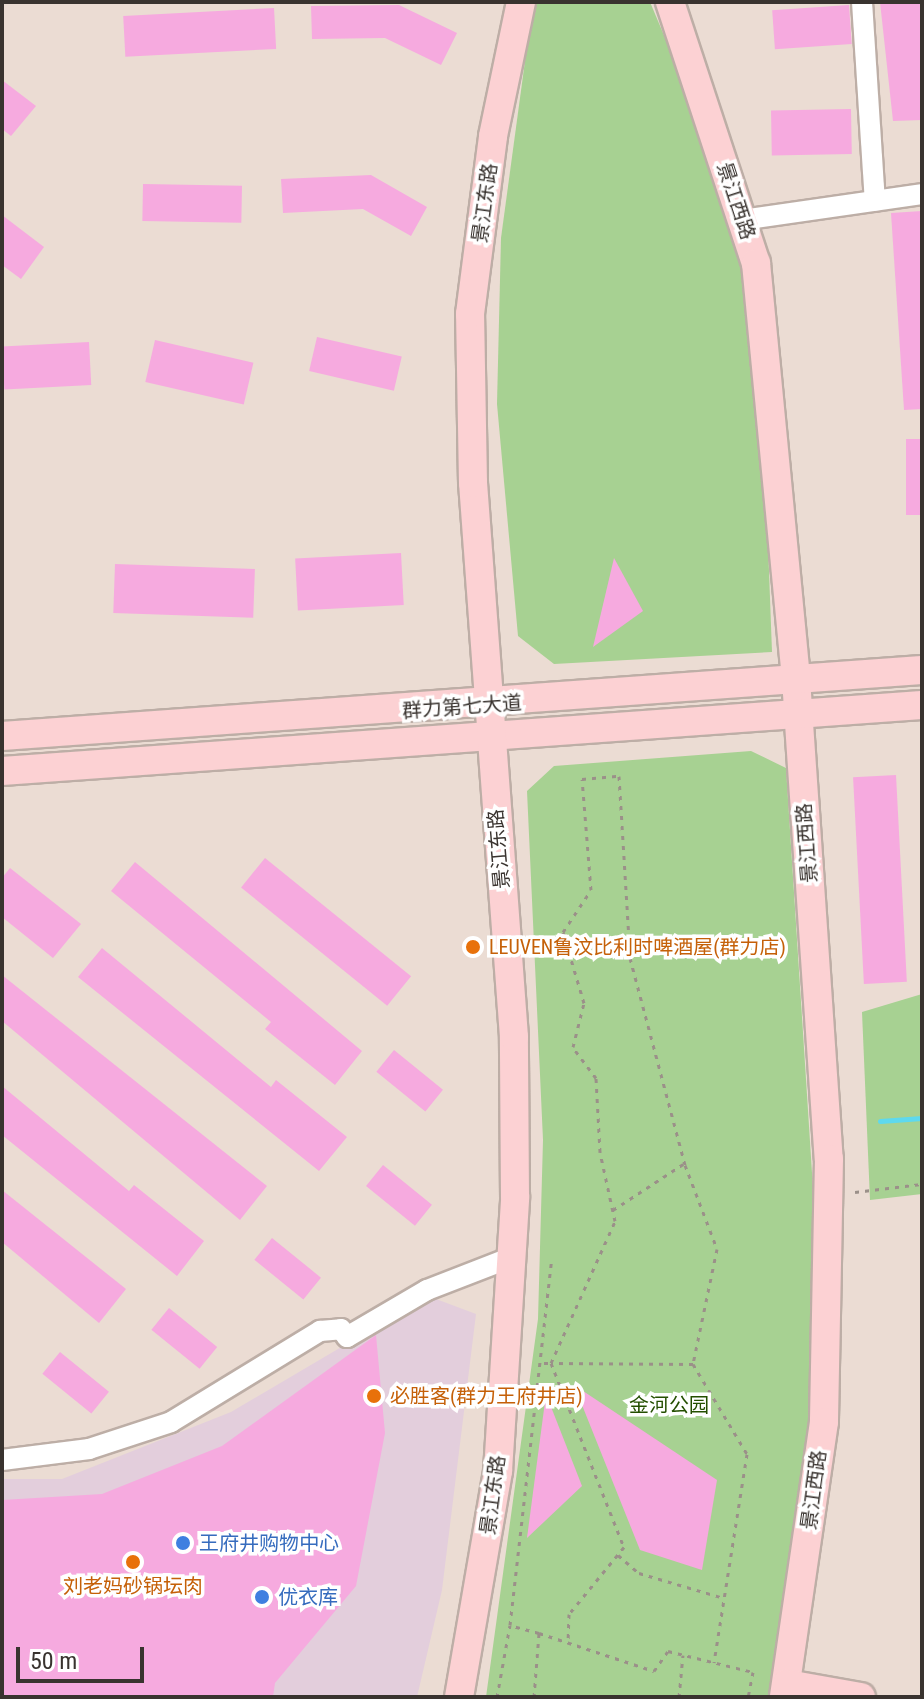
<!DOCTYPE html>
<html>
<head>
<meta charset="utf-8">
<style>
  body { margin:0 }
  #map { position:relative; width:924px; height:1699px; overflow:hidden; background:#ebdcd3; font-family:"Roboto Condensed","Noto Sans SC",sans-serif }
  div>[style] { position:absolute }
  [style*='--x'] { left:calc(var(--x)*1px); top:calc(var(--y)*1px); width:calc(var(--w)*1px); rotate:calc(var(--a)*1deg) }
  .commercial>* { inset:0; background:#e3cedc }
  .green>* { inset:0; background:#a7d192 }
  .stream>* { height:5px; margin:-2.5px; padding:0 2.5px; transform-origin:2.5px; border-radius:2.5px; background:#5ed9ee }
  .building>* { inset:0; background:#f6aadf; transform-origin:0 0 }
  .path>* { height:3px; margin-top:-1.5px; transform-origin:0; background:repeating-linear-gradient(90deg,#9b9089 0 4px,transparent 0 10px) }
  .roads { filter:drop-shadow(2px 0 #bdaea6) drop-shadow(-2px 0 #bdaea6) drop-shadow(0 2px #bdaea6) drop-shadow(0 -2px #bdaea6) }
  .minor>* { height:20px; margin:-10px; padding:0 10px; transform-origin:10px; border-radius:10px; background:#fff }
  .secondary>* { height:28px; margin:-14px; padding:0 14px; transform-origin:14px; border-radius:14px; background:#fcd1d3 }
  .dots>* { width:22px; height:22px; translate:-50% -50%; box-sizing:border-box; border:4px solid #fff; border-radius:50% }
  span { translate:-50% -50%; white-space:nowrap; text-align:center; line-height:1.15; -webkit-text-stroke:7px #fff; paint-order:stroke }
  .street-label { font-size:20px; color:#39332f }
  .food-label { font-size:20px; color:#c56008 }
  .left { translate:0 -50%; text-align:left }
  .park-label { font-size:20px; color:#244f00 }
  .shop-label { font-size:20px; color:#366cbe }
  .frame { position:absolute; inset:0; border:4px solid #39332f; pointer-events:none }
  .scale { position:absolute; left:16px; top:1647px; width:128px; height:36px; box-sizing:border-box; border:4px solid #39332f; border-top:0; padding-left:10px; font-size:24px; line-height:28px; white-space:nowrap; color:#39332f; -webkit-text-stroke:6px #fff; paint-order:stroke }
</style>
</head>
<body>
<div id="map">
  <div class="commercial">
    <div style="clip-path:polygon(428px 1296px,476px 1314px,442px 1590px,417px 1697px,2px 1697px,2px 1479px,62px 1479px,231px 1412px)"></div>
  </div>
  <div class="green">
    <div style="clip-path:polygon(533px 2px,650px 2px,695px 109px,747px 259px,761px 356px,772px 652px,554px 664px,518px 636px,497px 404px,501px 238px)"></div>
    <div style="clip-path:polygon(751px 751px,786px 768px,816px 1235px,812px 1406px,770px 1697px,486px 1697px,538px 1319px,543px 1140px,527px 791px,554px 766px)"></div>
    <div style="clip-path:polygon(922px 994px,922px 1194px,870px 1200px,862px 1012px)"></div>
  </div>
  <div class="stream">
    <div style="--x:880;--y:1121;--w:42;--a:-4.1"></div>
  </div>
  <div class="building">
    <div style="clip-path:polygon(880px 2px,922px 2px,922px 120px,893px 121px)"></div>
    <div style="clip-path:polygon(399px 5px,457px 33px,441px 65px,385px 38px,312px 39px,311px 6px)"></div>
    <div style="left:849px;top:5px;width:39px;height:77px;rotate:86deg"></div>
    <div style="left:274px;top:8px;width:41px;height:151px;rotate:87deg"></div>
    <div style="clip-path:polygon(2px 80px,36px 106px,11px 136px,2px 129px)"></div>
    <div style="left:851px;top:109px;width:45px;height:80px;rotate:89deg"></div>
    <div style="clip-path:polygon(371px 175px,427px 207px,411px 236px,363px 209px,283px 213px,281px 179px)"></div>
    <div style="left:143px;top:184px;width:99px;height:37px;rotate:1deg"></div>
    <div style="clip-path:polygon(922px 211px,922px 409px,904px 410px,891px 213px)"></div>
    <div style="clip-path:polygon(2px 215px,44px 247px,21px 279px,2px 265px)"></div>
    <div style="left:317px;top:337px;width:87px;height:35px;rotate:13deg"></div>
    <div style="left:155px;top:340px;width:101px;height:43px;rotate:13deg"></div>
    <div style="left:89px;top:342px;width:43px;height:87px;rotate:87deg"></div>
    <div style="left:906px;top:439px;width:16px;height:76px"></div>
    <div style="left:401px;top:553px;width:52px;height:106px;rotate:87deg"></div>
    <div style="clip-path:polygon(614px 558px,643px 611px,593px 647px)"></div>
    <div style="left:115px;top:564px;width:140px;height:49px;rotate:2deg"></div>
    <div style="left:896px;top:775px;width:207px;height:43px;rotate:87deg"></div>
    <div style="left:265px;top:858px;width:188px;height:38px;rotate:39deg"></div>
    <div style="clip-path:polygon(135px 862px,362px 1051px,335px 1085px,265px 1029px,271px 1022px,111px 891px)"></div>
    <div style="clip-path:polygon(10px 868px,81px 924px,53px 958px,2px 917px,2px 878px)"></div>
    <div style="clip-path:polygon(102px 948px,271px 1087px,276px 1080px,347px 1137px,319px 1171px,78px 977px)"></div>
    <div style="clip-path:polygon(2px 975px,267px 1186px,240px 1220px,2px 1021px)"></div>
    <div style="left:394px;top:1050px;width:63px;height:28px;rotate:39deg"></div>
    <div style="clip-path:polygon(2px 1086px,129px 1191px,134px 1185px,204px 1241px,177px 1276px,2px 1135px)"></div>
    <div style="left:383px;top:1165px;width:63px;height:27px;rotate:39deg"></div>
    <div style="clip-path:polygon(2px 1190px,126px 1289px,99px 1323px,2px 1242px)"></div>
    <div style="left:272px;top:1238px;width:63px;height:28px;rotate:39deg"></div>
    <div style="left:169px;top:1308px;width:62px;height:28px;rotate:39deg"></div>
    <div style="clip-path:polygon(376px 1335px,385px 1433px,356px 1586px,275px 1683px,273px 1697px,2px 1697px,2px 1500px,102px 1494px,222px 1446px)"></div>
    <div style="left:60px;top:1352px;width:63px;height:28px;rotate:39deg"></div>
    <div style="clip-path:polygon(574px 1385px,717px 1480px,702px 1570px,640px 1550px)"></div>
    <div style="clip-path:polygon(546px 1394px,582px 1486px,527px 1538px)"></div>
  </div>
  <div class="path">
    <div style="--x:855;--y:1192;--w:67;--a:-6.8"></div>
    <div style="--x:613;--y:1210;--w:84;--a:-33.3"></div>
    <div style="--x:544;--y:1363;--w:7;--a:0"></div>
    <div style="--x:551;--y:1363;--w:198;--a:68.4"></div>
    <div style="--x:624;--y:1547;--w:87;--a:129.4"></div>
    <div style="--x:569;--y:1614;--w:29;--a:92"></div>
    <div style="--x:693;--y:1364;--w:142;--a:-179.6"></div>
    <div style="--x:551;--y:1363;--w:156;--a:-65.7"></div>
    <div style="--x:615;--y:1221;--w:71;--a:-102.3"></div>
    <div style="--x:600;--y:1152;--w:74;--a:-93.1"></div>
    <div style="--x:596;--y:1078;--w:39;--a:-127"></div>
    <div style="--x:573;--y:1047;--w:45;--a:-76"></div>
    <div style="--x:584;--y:1003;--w:74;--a:-106.5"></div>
    <div style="--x:563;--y:932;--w:50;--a:-56.3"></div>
    <div style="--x:591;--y:890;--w:111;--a:-94.6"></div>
    <div style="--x:582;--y:779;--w:37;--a:-5"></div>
    <div style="--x:619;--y:776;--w:182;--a:86.5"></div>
    <div style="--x:630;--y:958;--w:214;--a:75.1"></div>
    <div style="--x:685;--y:1165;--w:90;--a:69.1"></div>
    <div style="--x:717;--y:1249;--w:117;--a:101.8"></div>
    <div style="--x:693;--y:1364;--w:105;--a:59"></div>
    <div style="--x:747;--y:1454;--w:211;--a:99"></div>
    <div style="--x:618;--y:1555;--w:28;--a:41"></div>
    <div style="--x:639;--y:1573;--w:89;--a:16.4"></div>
    <div style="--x:539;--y:1633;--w:121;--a:18.3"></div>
    <div style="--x:654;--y:1671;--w:24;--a:-55"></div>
    <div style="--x:668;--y:1651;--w:88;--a:13.9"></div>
    <div style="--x:753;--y:1672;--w:25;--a:101"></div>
    <div style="--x:497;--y:1697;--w:73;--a:-79.8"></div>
    <div style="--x:534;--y:1697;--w:64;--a:-85.5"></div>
    <div style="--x:539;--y:1633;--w:30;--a:-165"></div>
    <div style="--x:510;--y:1625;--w:368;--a:-83.5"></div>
    <div style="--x:679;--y:1697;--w:42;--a:-84.6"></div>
  </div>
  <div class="roads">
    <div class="minor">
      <div style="--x:862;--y:2;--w:199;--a:86.3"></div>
      <div style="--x:742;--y:220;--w:182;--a:-8.2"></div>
      <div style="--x:2;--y:1460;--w:88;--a:-7.2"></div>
      <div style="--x:89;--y:1449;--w:86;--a:-18.2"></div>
      <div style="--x:171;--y:1422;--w:175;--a:-31.4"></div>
      <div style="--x:320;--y:1331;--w:21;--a:-5"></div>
      <div style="--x:341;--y:1329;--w:10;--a:53"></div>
      <div style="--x:347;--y:1337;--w:93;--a:-30.4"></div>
      <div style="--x:427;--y:1290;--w:91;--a:-21.2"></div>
    </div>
    <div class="secondary">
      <div style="--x:670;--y:2;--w:275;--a:71.8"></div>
      <div style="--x:756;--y:263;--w:418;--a:84.5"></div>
      <div style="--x:796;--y:679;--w:481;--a:86.1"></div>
      <div style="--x:829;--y:1159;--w:263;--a:91.1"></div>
      <div style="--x:824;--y:1422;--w:278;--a:98.3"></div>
      <div style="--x:2;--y:736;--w:922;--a:-4.1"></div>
      <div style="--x:2;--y:771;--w:922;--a:-4.1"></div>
      <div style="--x:787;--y:1684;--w:75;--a:10"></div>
      <div style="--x:459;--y:1697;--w:229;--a:-80.2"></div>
      <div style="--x:498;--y:1471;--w:275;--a:-86.4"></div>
      <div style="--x:515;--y:1197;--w:160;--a:-90.4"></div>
      <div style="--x:514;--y:1037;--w:556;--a:-94.23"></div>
      <div style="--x:473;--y:483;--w:169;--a:-91"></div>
      <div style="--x:470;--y:314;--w:179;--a:-82.6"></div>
      <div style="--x:493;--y:136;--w:137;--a:-78.2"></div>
    </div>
  </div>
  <div class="dots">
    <div style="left:473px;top:947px;background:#e8710a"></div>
    <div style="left:374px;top:1396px;background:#e8710a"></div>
    <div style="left:183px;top:1543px;background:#3f7fe0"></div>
    <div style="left:133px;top:1562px;background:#e8710a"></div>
    <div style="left:262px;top:1597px;background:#3f7fe0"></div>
  </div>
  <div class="street-label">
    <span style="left:736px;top:201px;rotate:72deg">景江西路</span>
    <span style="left:485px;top:203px;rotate:-82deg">景江东路</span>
    <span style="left:462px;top:707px;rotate:-4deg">群力第七大道</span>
    <span style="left:807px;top:843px;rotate:-94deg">景江西路</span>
    <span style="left:499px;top:849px;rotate:-95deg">景江东路</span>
    <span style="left:814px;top:1490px;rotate:-82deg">景江西路</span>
    <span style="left:493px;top:1495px;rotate:-82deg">景江东路</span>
  </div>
  <div class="food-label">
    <span class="left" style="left:489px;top:947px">LEUVEN鲁汶比利时啤酒屋(群力店)</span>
    <span class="left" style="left:390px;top:1396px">必胜客(群力王府井店)</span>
    <span style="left:133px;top:1586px">刘老妈砂锅坛肉</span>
  </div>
  <div class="park-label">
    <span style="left:669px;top:1405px">金河公园</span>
  </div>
  <div class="shop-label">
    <span class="left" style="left:199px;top:1543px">王府井购物中心</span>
    <span class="left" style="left:278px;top:1597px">优衣库</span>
  </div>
  <div class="frame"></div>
  <div class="scale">50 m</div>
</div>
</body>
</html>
